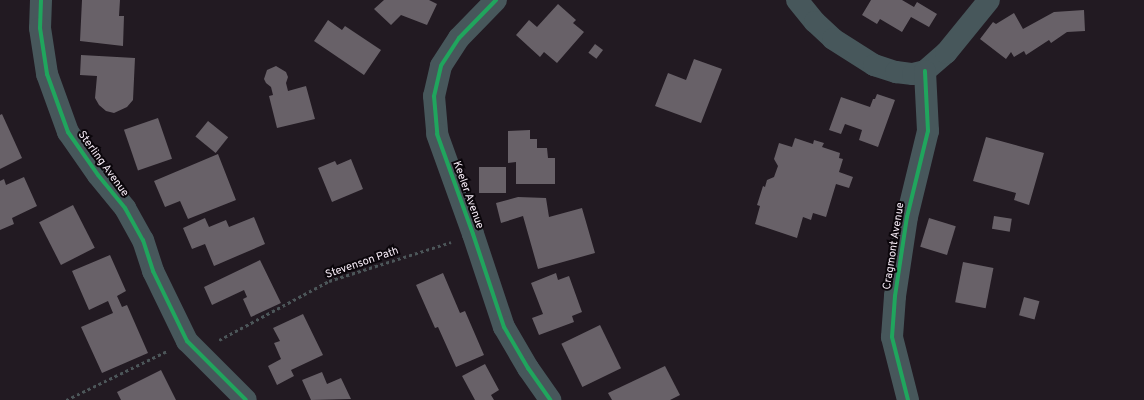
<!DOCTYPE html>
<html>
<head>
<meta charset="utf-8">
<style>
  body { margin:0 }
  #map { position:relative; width:1144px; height:400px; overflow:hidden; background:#221a22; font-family:Overpass,sans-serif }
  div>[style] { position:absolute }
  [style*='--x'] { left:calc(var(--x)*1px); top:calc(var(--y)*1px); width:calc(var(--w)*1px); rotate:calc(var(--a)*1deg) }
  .building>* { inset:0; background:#686168; transform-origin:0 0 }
  .path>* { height:2.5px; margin-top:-1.25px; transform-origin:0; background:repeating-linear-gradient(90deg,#4c5659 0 3px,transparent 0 6px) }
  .street>* { height:22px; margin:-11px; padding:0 11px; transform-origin:11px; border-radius:11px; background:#47575b }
  .cycleway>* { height:4px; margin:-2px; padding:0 2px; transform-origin:2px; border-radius:2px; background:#20a55d }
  span { translate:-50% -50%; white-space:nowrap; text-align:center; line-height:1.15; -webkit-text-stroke:4px #0b060b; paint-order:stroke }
  .street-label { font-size:11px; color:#f8edf8 }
</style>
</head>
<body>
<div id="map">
  <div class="building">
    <div style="clip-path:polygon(82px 0,120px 0,119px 16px,124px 16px,123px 46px,80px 41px)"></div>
    <div style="clip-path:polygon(384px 0,429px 0,437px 4px,427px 25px,401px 15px,391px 25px,374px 9px)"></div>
    <div style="clip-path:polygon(871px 0,902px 0,914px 7px,917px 2px,937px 14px,929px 27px,911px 17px,902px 32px,880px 19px,877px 24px,862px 15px)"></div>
    <div style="clip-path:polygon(558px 4px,576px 20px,573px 23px,584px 32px,557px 63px,544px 52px,540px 57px,516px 35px,529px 20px,537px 27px)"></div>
    <div style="clip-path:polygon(1084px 10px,1085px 31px,1067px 32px,1051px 43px,1049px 40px,1026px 55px,1024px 51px,1014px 57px,1011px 52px,1006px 59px,980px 39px,993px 22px,996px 24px,1014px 13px,1023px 29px,1054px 12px)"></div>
    <div style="clip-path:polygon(328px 20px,342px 30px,345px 26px,381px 50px,364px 75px,314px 41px)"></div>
    <div style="left:595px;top:44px;width:10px;height:11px;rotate:37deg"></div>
    <div style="clip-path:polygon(81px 55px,135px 58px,133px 100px,127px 107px,114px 113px,106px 111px,99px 105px,95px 98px,97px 76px,80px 75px)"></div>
    <div style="clip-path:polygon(694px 59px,722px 69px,701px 123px,655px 106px,668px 73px,686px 80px)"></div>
    <div style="clip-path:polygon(276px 66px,286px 72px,288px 77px,286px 83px,288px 91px,306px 86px,315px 119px,277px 128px,269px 96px,273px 95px,271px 87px,266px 83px,264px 79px,267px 70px)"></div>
    <div style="clip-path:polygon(877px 94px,895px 100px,878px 147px,859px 140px,862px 130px,845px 124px,841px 134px,829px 130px,841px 97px,870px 107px,873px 99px,875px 99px)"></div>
    <div style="clip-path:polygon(2px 114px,22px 158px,0 169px,0 115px)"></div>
    <div style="left:158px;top:118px;width:43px;height:36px;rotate:71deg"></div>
    <div style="left:208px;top:121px;width:26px;height:20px;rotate:39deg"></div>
    <div style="clip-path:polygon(530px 130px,530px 139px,537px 139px,537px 148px,547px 148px,548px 158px,555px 158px,555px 184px,516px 184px,516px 162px,508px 163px,508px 131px)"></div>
    <div style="clip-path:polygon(986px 137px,1044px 153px,1029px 205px,1014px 200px,1016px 193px,973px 181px)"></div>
    <div style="clip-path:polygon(795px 138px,813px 144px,814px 140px,824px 143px,822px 147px,840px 153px,839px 158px,843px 159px,839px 172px,853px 177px,849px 188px,836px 184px,826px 217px,813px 213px,811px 220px,803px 217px,797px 238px,755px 224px,760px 206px,757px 205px,763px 186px,765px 187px,767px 180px,774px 177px,778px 166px,774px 159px,779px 143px,792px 147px)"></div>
    <div style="clip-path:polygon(218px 154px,236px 200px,188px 219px,180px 201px,165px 207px,154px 181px)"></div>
    <div style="clip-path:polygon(351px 159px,363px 189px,332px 202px,318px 168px,335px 161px,337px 165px)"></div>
    <div style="left:479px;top:167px;width:27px;height:26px"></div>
    <div style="clip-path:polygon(24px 177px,37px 206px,12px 218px,14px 224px,0 230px,0 181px,4px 179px,6px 185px)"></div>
    <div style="clip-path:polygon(518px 197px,546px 198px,549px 217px,582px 208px,595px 253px,538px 269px,523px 216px,501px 223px,496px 203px)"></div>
    <div style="left:73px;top:205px;width:48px;height:38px;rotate:63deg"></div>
    <div style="left:994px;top:216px;width:18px;height:13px;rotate:9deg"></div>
    <div style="clip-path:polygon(254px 217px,265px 244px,214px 266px,205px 244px,192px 249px,183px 228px,205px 218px,209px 227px,226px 220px,229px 227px)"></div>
    <div style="left:929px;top:218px;width:28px;height:30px;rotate:17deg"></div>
    <div style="clip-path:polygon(110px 255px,126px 291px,117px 296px,122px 307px,127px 305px,148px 353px,102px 373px,81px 327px,113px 313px,108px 301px,89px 310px,72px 271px)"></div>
    <div style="clip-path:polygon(260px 260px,281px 303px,251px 317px,243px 299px,247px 297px,244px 290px,212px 305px,204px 287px)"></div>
    <div style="left:963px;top:262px;width:31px;height:41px;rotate:11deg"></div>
    <div style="clip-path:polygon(443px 273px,460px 313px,465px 311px,484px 355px,456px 367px,438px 327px,435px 328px,416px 285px)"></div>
    <div style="clip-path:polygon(556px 273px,558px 280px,569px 276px,582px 312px,572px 316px,574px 322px,539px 335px,532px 318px,543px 314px,531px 283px)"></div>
    <div style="left:1024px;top:297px;width:16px;height:19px;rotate:15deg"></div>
    <div style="clip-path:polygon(303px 314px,323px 355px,291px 370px,294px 376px,277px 385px,268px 366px,281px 359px,274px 343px,280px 341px,273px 328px)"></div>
    <div style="left:600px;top:325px;width:48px;height:43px;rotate:64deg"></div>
    <div style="clip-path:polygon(485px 364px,499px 390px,491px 395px,494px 400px,475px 400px,462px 376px)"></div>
    <div style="clip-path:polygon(665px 366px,680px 395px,670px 400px,612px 400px,608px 393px)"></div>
    <div style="clip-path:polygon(161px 370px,176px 400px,121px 400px,117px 392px)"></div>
    <div style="clip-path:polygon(322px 372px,327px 384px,341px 378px,351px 399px,311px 400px,302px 380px)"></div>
  </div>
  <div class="path">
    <div style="--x:219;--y:340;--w:125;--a:-28.2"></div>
    <div style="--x:329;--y:281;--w:128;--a:-17.7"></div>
    <div style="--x:66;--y:400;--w:112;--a:-25.9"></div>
  </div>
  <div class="street">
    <div style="--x:41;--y:0;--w:28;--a:92"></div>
    <div style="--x:40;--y:28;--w:47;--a:81.3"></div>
    <div style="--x:47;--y:74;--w:62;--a:70.1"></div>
    <div style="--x:68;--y:132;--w:52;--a:55.1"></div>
    <div style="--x:98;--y:175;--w:43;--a:50.7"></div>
    <div style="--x:125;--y:208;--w:37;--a:61"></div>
    <div style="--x:143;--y:240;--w:33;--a:72"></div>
    <div style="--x:153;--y:271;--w:78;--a:64.1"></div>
    <div style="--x:187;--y:341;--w:83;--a:45"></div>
    <div style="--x:496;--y:0;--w:53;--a:134.2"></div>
    <div style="--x:459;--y:38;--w:33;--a:123"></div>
    <div style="--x:441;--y:66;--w:31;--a:103"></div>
    <div style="--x:434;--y:96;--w:38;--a:85"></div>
    <div style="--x:437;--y:134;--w:106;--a:70.2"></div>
    <div style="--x:473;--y:234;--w:98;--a:71.6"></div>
    <div style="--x:504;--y:327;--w:48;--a:59.7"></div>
    <div style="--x:528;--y:368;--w:39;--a:55"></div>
    <div style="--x:797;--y:0;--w:28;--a:51"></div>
    <div style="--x:815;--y:22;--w:25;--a:43"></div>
    <div style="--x:833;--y:39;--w:49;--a:32.4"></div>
    <div style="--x:874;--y:65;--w:23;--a:18"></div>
    <div style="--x:896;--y:72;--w:17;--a:7"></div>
    <div style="--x:913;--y:74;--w:12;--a:-14"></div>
    <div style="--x:925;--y:71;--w:28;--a:-41"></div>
    <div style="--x:946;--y:53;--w:68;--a:-50.9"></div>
    <div style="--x:908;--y:400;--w:65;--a:-104.3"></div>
    <div style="--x:892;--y:337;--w:41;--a:-85.8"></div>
    <div style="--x:895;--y:296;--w:80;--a:-81.4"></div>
    <div style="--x:907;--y:217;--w:89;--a:-76.3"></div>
    <div style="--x:928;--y:131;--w:60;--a:-92.9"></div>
  </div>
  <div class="cycleway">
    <div style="--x:41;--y:0;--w:28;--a:92"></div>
    <div style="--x:40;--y:28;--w:47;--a:81.3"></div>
    <div style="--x:47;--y:74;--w:62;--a:70.1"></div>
    <div style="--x:68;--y:132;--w:52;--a:55.1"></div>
    <div style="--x:98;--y:175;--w:43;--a:50.7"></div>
    <div style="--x:125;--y:208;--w:37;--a:61"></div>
    <div style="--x:143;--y:240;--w:33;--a:72"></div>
    <div style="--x:153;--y:271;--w:78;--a:64.1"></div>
    <div style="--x:187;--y:341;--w:83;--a:45"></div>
    <div style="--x:496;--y:0;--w:53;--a:134.2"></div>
    <div style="--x:459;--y:38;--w:33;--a:123"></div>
    <div style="--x:441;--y:66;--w:31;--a:103"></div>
    <div style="--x:434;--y:96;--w:38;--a:85"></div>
    <div style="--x:437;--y:134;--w:106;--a:70.2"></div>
    <div style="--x:473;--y:234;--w:98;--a:71.6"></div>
    <div style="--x:504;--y:327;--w:48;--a:59.7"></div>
    <div style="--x:528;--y:368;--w:39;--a:55"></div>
    <div style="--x:908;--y:400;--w:65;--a:-104.3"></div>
    <div style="--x:892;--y:337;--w:41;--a:-85.8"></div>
    <div style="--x:895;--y:296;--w:80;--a:-81.4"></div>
    <div style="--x:907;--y:217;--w:89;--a:-76.3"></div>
    <div style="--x:928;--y:131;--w:60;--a:-92.9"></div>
  </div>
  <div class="street-label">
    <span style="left:103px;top:164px;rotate:54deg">Sterling Avenue</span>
    <span style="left:468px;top:195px;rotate:70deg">Keeler Avenue</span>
    <span style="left:894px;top:246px;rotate:-81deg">Cragmont Avenue</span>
    <span style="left:362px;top:263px;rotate:-19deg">Stevenson Path</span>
  </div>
</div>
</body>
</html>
